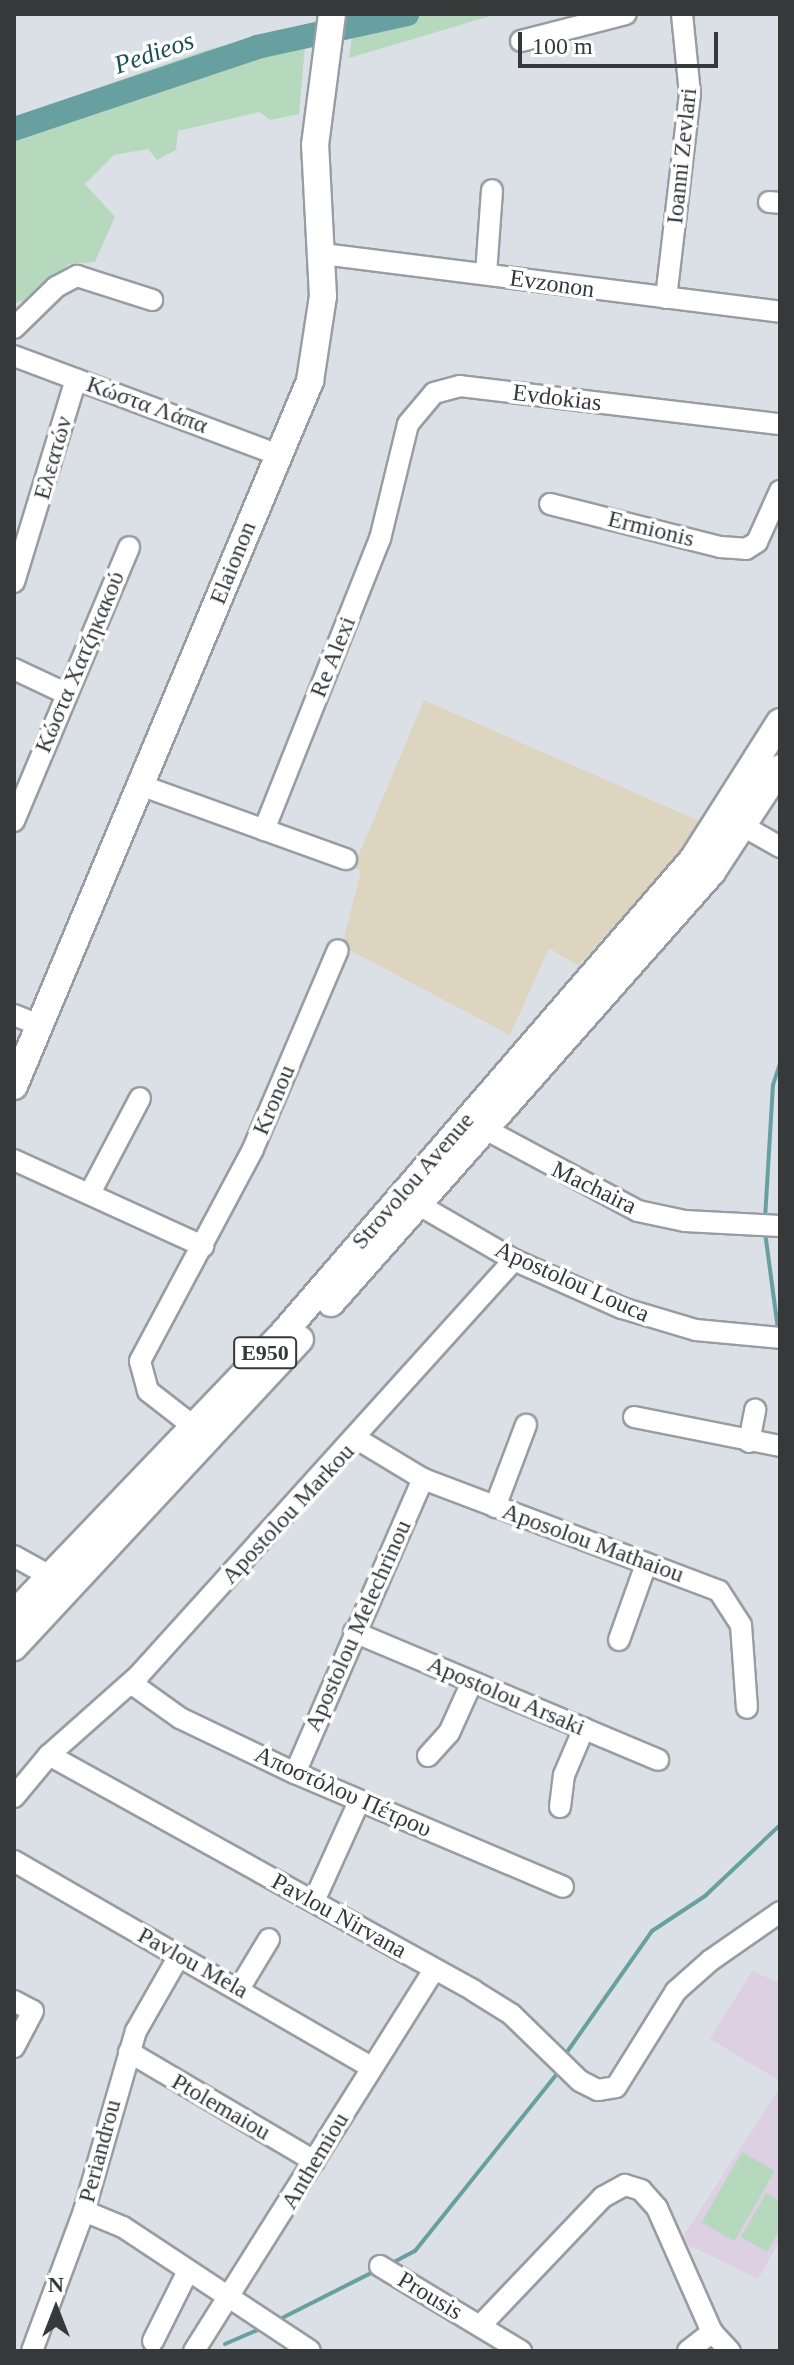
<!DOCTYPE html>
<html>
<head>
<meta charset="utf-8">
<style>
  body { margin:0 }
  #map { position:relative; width:794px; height:2365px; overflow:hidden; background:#dae0e5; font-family:"Times New Roman",serif }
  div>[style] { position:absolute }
  .industrial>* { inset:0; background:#ddd5c0 }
  .education>* { inset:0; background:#ddd0e3 }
  .green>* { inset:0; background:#b6d9be; transform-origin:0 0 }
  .stream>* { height:4px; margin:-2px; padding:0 2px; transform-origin:2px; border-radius:2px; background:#68a0a2 }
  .river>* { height:24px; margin:-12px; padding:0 12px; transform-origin:12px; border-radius:12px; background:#68a0a2 }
  .roads { filter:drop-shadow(2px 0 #989da3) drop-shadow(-2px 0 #989da3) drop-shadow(0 2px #989da3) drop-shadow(0 -2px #989da3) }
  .minor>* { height:20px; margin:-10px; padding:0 10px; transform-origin:10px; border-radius:10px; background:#fff }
  .major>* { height:26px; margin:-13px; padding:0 13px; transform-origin:13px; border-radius:13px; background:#fff }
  span { translate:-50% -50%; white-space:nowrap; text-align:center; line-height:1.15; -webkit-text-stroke:7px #fff; paint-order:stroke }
  .shield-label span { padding:2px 6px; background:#fff; border:2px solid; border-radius:6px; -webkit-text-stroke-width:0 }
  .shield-label { font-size:22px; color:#36383a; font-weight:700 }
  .street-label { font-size:24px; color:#36383a }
  .water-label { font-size:26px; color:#1b4e50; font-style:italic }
  .frame { position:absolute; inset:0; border:16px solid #36383a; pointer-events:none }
  .north { position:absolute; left:16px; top:2269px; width:80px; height:80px; -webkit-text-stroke:6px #fff; paint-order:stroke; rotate:0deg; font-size:22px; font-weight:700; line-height:32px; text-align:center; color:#36383a }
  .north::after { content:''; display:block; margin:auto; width:28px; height:36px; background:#36383a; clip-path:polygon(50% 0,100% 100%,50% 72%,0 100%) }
  .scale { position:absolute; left:518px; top:32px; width:200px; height:36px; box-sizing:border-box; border:4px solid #36383a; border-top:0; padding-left:10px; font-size:24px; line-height:28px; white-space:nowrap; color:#36383a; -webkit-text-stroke:6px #fff; paint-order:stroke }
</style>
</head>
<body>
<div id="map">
  <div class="industrial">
    <i style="clip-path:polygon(424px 700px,706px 824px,578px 966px,549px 948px,510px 1035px,342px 946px,361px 871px,354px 866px)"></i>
  </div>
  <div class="education">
    <i style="clip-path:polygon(752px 1971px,780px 1983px,780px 2081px,710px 2039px)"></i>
    <i style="clip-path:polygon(780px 2087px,780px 2240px,758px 2279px,680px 2241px)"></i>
  </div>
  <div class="green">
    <i style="clip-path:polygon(355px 14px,497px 14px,349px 58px)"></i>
    <i style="clip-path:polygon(307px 24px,299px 114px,270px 120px,259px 112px,178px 131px,176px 150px,157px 160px,148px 149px,114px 155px,85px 184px,115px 217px,95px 262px,69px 264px,28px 299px,14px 303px,14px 117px,203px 51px)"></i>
    <i style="left:742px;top:2152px;width:38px;height:81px;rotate:30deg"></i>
    <i style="clip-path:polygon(766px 2193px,780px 2201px,780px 2229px,767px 2252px,741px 2237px)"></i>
  </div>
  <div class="stream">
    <i style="left:765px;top:1219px;width:134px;rotate:-86.6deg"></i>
    <i style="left:773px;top:1085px;width:22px;rotate:-72deg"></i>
    <i style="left:765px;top:1232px;width:99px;rotate:82.4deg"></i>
    <i style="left:567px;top:2052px;width:148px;rotate:-54.9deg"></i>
    <i style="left:652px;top:1931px;width:64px;rotate:-33.4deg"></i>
    <i style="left:705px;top:1896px;width:102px;rotate:-43.4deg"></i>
    <i style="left:394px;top:2262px;width:24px;rotate:-28deg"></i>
    <i style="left:415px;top:2251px;width:231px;rotate:-51.3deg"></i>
    <i style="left:278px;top:2320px;width:104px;rotate:-26.8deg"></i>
    <i style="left:225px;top:2344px;width:40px;rotate:-23.4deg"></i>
  </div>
  <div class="river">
    <i style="left:14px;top:129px;width:256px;rotate:-18.6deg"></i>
    <i style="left:257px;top:47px;width:154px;rotate:-12.4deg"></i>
  </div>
  <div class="roads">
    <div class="minor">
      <i style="left:521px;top:41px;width:108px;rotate:-14.4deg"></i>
      <i style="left:769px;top:202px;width:11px;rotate:5deg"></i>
      <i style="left:323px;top:254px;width:461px;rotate:7.2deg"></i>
      <i style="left:486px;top:274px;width:84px;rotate:-85.9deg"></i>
      <i style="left:666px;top:298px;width:205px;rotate:-83.3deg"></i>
      <i style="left:690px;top:94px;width:80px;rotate:-95.7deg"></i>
      <i style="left:14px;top:328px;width:59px;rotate:-44.3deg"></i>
      <i style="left:56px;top:287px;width:24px;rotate:-28deg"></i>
      <i style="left:77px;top:276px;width:79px;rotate:17.7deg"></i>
      <i style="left:14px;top:356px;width:283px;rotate:20.5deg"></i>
      <i style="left:550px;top:504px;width:175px;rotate:14.2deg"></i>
      <i style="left:720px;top:547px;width:26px;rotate:4deg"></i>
      <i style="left:746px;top:549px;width:13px;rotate:-32deg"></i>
      <i style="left:757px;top:542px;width:56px;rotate:-65.7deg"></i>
      <i style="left:14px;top:582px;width:212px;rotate:-73deg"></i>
      <i style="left:14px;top:669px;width:56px;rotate:25.2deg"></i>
      <i style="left:140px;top:785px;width:219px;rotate:19.8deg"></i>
      <i style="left:14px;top:821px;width:297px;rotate:-67.2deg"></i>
      <i style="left:743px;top:826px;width:43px;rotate:29.6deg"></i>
      <i style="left:264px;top:830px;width:313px;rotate:-68.3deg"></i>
      <i style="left:380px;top:539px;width:118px;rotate:-76.3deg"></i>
      <i style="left:408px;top:424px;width:40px;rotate:-50deg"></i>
      <i style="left:434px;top:393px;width:27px;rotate:-15deg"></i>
      <i style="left:460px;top:386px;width:322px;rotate:6.8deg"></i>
      <i style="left:14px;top:1015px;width:29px;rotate:22deg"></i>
      <i style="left:472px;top:1122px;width:188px;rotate:28.2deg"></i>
      <i style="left:638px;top:1211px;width:48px;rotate:12deg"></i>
      <i style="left:685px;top:1221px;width:95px;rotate:3deg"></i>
      <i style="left:14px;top:1160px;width:208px;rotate:24.5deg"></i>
      <i style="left:90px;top:1193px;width:107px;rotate:-62.2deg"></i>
      <i style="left:421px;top:1206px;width:108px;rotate:30.1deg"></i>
      <i style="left:514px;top:1260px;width:118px;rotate:24deg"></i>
      <i style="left:622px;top:1308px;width:77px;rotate:16.6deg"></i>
      <i style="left:696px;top:1330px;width:84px;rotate:5.4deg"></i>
      <i style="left:634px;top:1417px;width:149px;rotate:11.2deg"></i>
      <i style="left:193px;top:1426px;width:57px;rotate:-142.1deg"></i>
      <i style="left:148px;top:1391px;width:31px;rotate:-105deg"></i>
      <i style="left:140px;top:1361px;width:240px;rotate:-61.9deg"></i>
      <i style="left:253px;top:1149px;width:216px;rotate:-66.9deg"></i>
      <i style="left:357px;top:1439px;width:77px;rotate:31.2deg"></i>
      <i style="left:423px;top:1479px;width:316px;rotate:20.7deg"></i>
      <i style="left:719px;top:1591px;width:40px;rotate:57.1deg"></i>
      <i style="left:741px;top:1625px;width:83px;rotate:85.9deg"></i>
      <i style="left:749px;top:1442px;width:33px;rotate:-79deg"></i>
      <i style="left:495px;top:1507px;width:88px;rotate:-69.3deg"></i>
      <i style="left:14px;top:1556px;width:56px;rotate:28.9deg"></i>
      <i style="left:354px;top:1632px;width:330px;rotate:22.8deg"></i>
      <i style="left:619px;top:1640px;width:81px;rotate:-70.4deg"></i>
      <i style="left:131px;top:1683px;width:60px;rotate:35.5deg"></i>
      <i style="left:180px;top:1718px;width:127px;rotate:25.6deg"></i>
      <i style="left:295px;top:1773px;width:291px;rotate:23deg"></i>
      <i style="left:49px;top:1755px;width:486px;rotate:29deg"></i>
      <i style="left:474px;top:1991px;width:44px;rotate:31.9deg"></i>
      <i style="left:511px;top:2014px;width:96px;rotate:44.2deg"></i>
      <i style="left:580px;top:2081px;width:20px;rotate:27deg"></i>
      <i style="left:598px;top:2090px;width:18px;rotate:-9deg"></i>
      <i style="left:616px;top:2087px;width:113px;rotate:-58deg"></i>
      <i style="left:676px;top:1991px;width:47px;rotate:-41.5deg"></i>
      <i style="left:711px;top:1960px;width:84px;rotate:-34.8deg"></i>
      <i style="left:428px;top:1756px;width:31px;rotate:-48deg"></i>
      <i style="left:449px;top:1733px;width:56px;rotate:-65.7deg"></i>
      <i style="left:295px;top:1773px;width:321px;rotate:-66.5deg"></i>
      <i style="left:14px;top:1797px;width:55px;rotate:-50.2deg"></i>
      <i style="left:49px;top:1755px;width:120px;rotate:-41.6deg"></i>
      <i style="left:139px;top:1675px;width:559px;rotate:-47.9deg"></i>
      <i style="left:560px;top:1807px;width:32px;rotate:-83deg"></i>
      <i style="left:564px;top:1775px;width:51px;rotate:-66.9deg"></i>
      <i style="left:14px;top:1861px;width:412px;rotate:30deg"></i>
      <i style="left:314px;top:1901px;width:109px;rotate:-65.6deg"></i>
      <i style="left:239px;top:1989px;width:58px;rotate:-59deg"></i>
      <i style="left:14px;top:2001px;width:21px;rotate:28deg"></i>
      <i style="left:33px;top:2011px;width:41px;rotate:117.8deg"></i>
      <i style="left:129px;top:2052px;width:215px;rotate:30.5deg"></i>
      <i style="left:84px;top:2211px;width:42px;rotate:22.3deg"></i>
      <i style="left:123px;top:2227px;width:224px;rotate:33.5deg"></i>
      <i style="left:380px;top:2266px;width:165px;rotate:31.1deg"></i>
      <i style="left:480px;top:2326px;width:178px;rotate:-46.4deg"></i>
      <i style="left:603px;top:2197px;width:25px;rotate:-29deg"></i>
      <i style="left:625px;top:2185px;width:17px;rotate:17deg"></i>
      <i style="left:641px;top:2190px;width:24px;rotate:48deg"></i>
      <i style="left:657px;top:2208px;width:136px;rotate:66.1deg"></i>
      <i style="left:712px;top:2332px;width:26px;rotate:47deg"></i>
      <i style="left:153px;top:2341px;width:76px;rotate:-63.4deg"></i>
      <i style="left:32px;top:2351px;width:149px;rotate:-69.6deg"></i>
      <i style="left:84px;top:2211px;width:187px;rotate:-73.9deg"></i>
      <i style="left:136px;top:2031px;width:86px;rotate:-60.2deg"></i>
      <i style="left:194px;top:2351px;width:450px;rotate:-57.8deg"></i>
      <i style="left:688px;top:2351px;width:31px;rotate:-38deg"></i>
    </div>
    <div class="major">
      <i style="left:14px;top:1086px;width:765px;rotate:-67.22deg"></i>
      <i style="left:310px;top:381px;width:86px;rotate:-81.3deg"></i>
      <i style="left:323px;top:296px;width:151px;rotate:-93deg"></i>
      <i style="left:315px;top:145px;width:132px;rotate:-82.6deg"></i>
      <i style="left:331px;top:1303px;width:575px;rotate:-48.52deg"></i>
      <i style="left:712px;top:872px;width:124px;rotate:-56.8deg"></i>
      <i style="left:14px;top:1614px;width:383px;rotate:-46.2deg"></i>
      <i style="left:279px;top:1338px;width:633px;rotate:-49.16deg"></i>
      <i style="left:693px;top:859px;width:162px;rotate:-57.6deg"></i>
      <i style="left:14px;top:1647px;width:420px;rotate:-47.1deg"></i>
    </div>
  </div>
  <div class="shield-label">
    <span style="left:265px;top:1353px">E950</span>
  </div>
  <div class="street-label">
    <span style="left:682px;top:156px;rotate:-84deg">Ioanni Zevlari</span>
    <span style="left:552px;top:284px;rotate:8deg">Evzonon</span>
    <span style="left:557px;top:398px;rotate:7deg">Evdokias</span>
    <span style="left:147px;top:405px;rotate:20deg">Κώστα Λάπα</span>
    <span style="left:53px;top:458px;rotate:-74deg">Ελεατών</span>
    <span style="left:651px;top:529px;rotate:14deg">Ermionis</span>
    <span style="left:233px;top:563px;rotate:-68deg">Elaionon</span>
    <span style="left:333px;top:657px;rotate:-68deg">Re Alexi</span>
    <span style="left:80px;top:662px;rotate:-67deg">Κώστα Χατζηκακού</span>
    <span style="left:274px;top:1100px;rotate:-67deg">Kronou</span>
    <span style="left:413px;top:1181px;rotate:-49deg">Strovolou Avenue</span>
    <span style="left:594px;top:1188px;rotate:26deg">Machaira</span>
    <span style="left:572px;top:1282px;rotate:24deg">Apostolou Louca</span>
    <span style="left:288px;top:1514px;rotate:-47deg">Apostolou Markou</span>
    <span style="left:593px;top:1543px;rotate:20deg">Aposolou Mathaiou</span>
    <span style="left:358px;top:1626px;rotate:-66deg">Apostolou Melechrinou</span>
    <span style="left:506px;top:1696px;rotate:23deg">Apostolou Arsaki</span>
    <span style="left:343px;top:1792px;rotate:24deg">Αποστόλου Πέτρου</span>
    <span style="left:339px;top:1916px;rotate:29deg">Pavlou Nirvana</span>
    <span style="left:193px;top:1963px;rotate:29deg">Pavlou Mela</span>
    <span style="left:221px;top:2107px;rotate:30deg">Ptolemaiou</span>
    <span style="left:100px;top:2151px;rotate:-75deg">Periandrou</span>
    <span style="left:315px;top:2161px;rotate:-59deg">Anthemiou</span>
    <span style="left:430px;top:2296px;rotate:31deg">Prousis</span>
  </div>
  <div class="water-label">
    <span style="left:154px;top:53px;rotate:-19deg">Pedieos</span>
  </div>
  <div class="frame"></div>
  <div class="north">N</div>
  <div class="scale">100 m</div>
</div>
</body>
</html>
